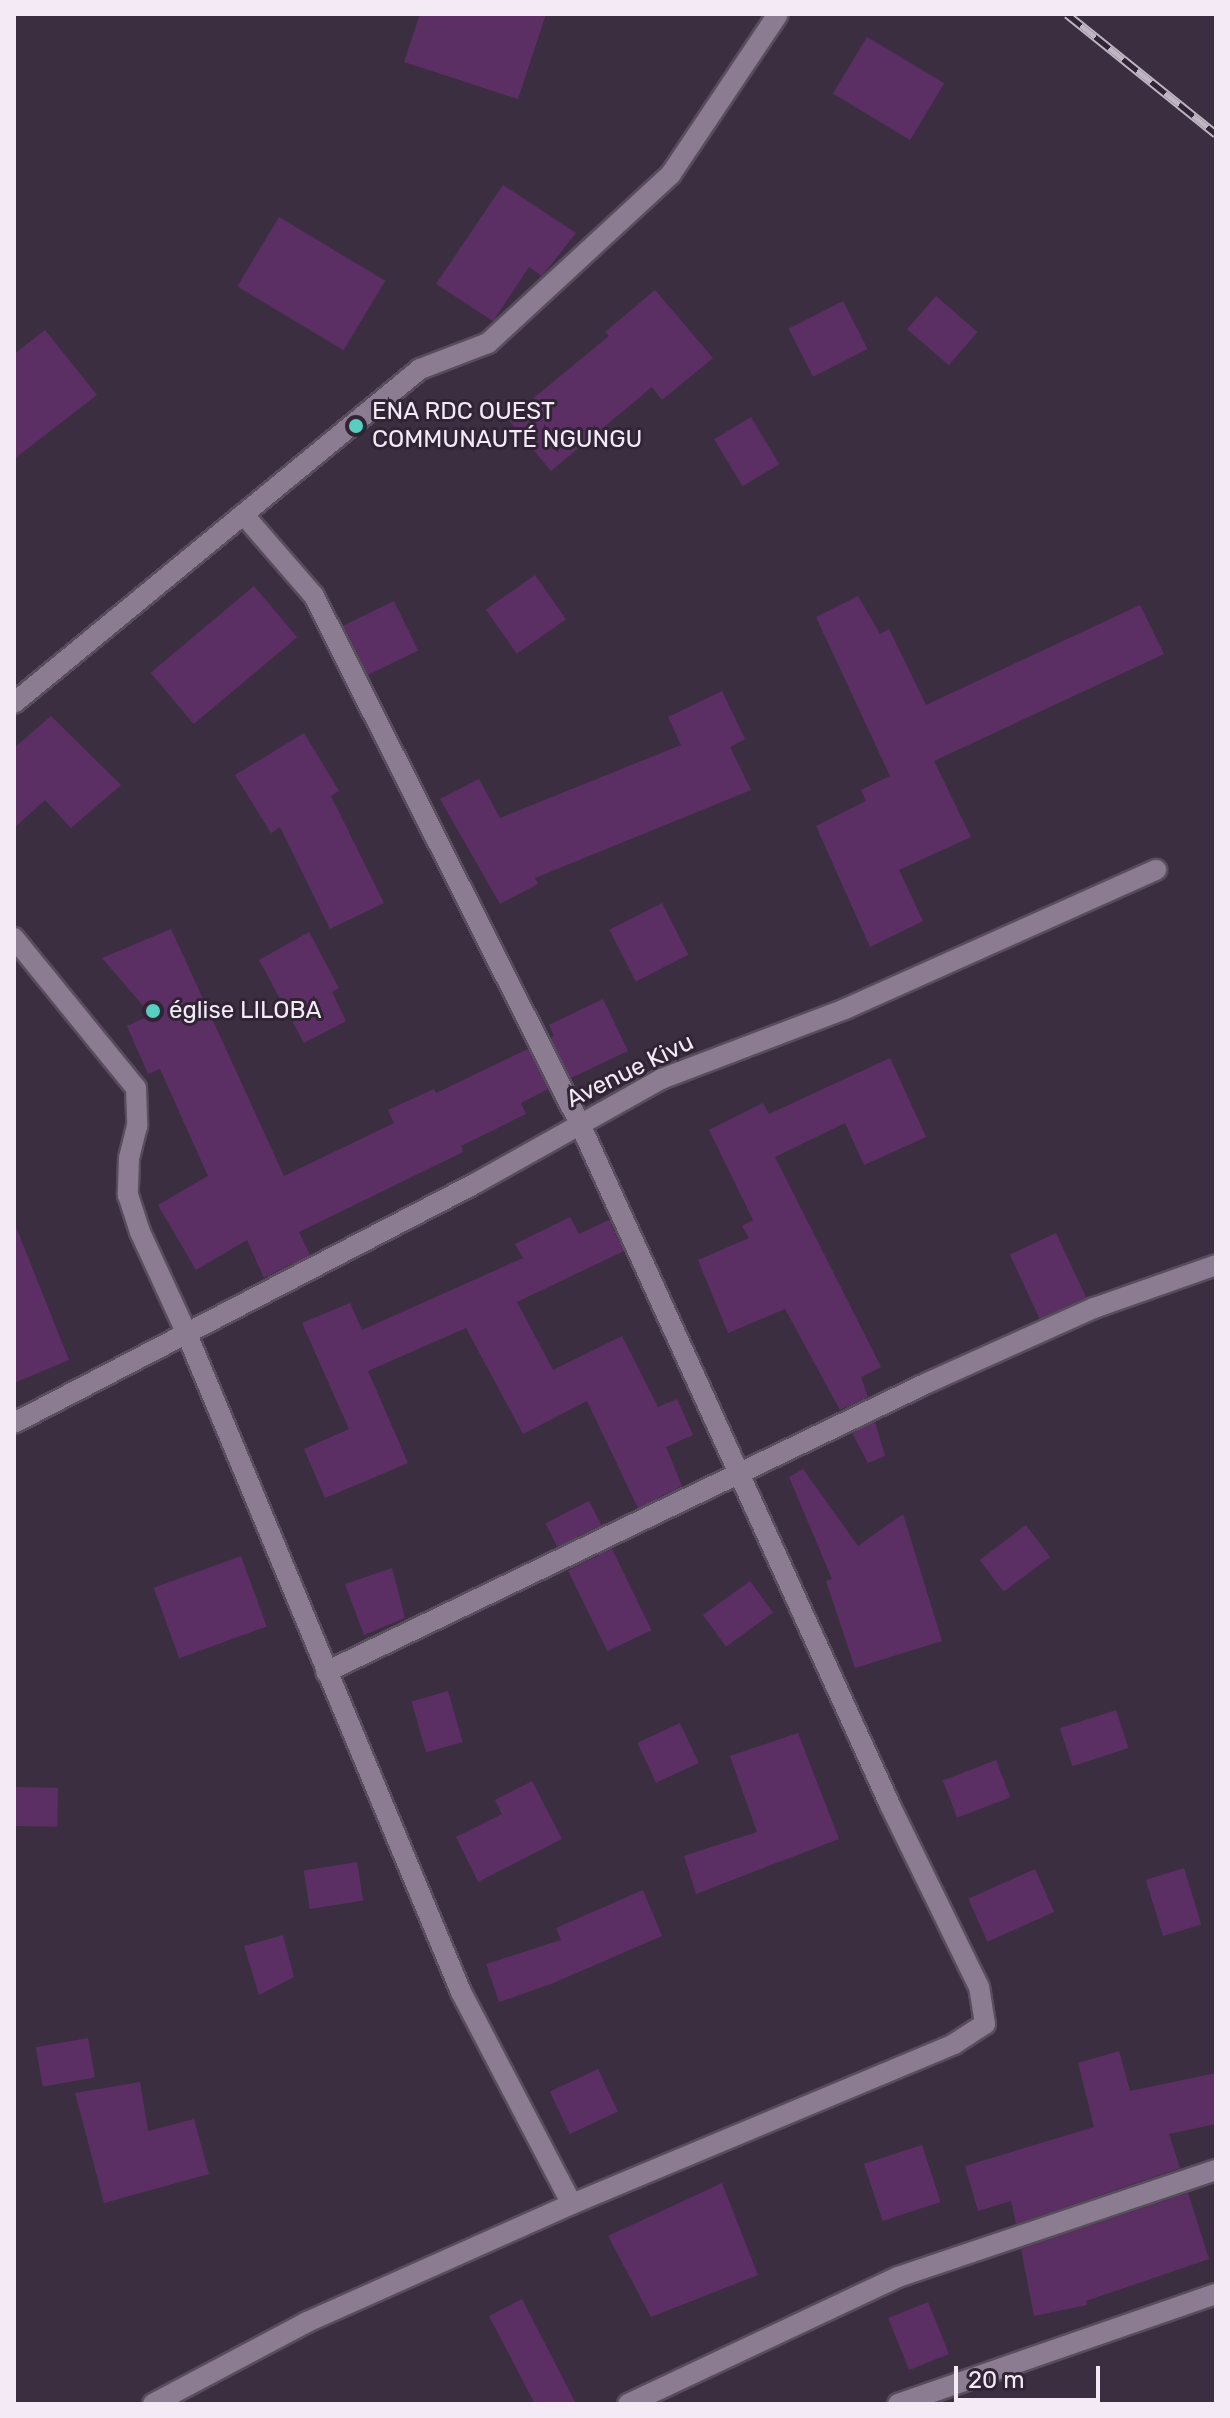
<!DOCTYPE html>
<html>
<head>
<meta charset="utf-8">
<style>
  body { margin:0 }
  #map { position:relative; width:1230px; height:2418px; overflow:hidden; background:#3b2e40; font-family:Rubik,sans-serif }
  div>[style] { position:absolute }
  .building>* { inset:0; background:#5c2f64; transform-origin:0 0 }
  .roads { filter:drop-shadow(2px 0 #584d5c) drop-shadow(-2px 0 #584d5c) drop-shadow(0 2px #584d5c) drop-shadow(0 -2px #584d5c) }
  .street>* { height:20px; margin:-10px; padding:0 10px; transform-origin:10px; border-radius:10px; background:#8b7c91 }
  .rail>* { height:9px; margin-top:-4.5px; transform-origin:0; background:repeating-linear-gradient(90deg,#312435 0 18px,#c0b6c3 0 36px); box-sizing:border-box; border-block:2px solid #c0b6c3 }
  .dots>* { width:22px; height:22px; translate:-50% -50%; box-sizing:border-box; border:4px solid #312435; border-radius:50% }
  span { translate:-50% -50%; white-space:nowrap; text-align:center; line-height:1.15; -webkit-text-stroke:6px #312435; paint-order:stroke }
  .poi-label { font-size:24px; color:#f3eaf6 }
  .left { translate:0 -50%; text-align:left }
  .street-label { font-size:24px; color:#f3eaf6 }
  .frame { position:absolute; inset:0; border:16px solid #f3eaf6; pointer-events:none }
  .scale { position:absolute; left:954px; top:2366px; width:146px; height:36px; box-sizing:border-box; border:4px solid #f3eaf6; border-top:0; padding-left:10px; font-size:24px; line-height:28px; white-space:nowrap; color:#f3eaf6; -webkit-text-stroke:6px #312435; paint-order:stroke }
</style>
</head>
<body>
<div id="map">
  <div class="building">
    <i style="clip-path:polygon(420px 14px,546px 14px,518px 99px,404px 62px)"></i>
    <i style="left:867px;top:37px;width:90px;height:66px;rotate:31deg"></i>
    <i style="clip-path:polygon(503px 185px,576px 233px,542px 276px,529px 267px,493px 321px,436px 284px)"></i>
    <i style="left:279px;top:217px;width:124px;height:81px;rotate:31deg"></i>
    <i style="clip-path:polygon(655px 290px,713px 358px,662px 400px,652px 387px,551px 471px,508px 419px,609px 336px,605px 332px)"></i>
    <i style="left:936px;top:296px;width:55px;height:44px;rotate:41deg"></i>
    <i style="left:843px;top:301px;width:54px;height:61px;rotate:63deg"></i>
    <i style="clip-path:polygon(45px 330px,97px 395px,14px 459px,14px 354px)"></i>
    <i style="left:751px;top:417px;width:55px;height:43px;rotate:59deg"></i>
    <i style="left:535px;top:575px;width:54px;height:60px;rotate:55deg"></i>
    <i style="left:254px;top:586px;width:67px;height:135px;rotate:50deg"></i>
    <i style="clip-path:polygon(858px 596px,880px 634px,889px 629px,926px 705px,1140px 605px,1164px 654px,934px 761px,971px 837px,899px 870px,923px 921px,870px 947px,816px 826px,866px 801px,861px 790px,890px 776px,816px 617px)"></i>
    <i style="left:394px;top:601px;width:55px;height:56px;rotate:64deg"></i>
    <i style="clip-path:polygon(722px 691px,745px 739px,730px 747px,751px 790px,535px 878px,538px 884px,500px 904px,440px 799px,479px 779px,500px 818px,681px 745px,668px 717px)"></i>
    <i style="clip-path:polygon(51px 716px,121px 785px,71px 828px,45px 800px,14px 828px,14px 748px)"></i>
    <i style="clip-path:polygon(304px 733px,339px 791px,331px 796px,384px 903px,330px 929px,280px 827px,271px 833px,235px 775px)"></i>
    <i style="left:662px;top:903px;width:58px;height:59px;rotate:63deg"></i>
    <i style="clip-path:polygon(171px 929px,284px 1176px,394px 1123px,388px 1110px,434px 1089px,436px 1093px,528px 1049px,548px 1089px,521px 1103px,526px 1114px,461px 1146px,463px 1152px,299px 1232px,310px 1255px,264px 1278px,247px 1240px,196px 1270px,158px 1205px,208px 1176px,160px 1069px,148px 1074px,127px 1026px,151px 1015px,102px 958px)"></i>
    <i style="clip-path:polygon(309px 932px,339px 988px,332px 992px,346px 1021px,304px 1043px,259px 960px)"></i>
    <i style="clip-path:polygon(603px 999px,628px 1051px,571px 1078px,551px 1038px,554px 1036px,549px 1025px)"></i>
    <i style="clip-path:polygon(890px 1058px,926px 1137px,864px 1165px,845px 1123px,775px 1157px,881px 1367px,861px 1377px,868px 1397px,840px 1410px,785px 1309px,728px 1333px,698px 1260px,749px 1238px,742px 1226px,753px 1220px,709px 1130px,763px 1103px,769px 1114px)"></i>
    <i style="clip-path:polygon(570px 1217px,579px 1234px,609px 1220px,624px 1251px,517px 1302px,553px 1370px,622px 1336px,658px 1407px,677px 1399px,693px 1435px,666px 1447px,682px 1486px,638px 1508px,587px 1401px,523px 1434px,466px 1328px,368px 1371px,408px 1463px,325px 1498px,304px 1449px,349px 1429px,302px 1323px,350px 1303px,362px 1330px,523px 1258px,515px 1244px)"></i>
    <i style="clip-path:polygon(16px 1227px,69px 1360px,14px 1383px,14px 1228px)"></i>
    <i style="left:1056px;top:1233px;width:71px;height:51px;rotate:65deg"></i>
    <i style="clip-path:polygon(875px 1422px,885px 1456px,868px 1463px,852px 1433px)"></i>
    <i style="clip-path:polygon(803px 1469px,858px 1546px,903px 1514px,942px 1641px,855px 1668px,826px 1581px,832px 1579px,789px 1477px)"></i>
    <i style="left:589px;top:1501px;width:27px;height:49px;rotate:63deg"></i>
    <i style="left:1026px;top:1525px;width:40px;height:58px;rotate:53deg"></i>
    <i style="left:612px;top:1549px;width:90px;height:49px;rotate:64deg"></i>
    <i style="left:241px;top:1556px;width:75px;height:93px;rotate:70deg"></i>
    <i style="clip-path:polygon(392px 1568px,405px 1618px,364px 1635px,345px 1584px)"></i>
    <i style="left:750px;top:1581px;width:39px;height:58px;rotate:54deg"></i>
    <i style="left:448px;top:1691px;width:53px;height:38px;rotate:74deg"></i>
    <i style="left:1116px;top:1710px;width:40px;height:59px;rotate:72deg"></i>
    <i style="left:680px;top:1723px;width:44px;height:47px;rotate:65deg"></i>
    <i style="clip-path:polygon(798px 1733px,839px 1839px,696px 1894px,684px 1856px,757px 1832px,730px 1756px)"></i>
    <i style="left:996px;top:1760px;width:40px;height:57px;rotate:69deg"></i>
    <i style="clip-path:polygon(532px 1781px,562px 1839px,478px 1882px,456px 1837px,502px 1814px,495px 1800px)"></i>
    <i style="left:14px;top:1787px;width:44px;height:39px;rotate:1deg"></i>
    <i style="left:357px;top:1862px;width:39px;height:54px;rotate:81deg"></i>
    <i style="left:1184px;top:1868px;width:59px;height:40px;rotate:73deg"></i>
    <i style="left:1035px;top:1869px;width:47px;height:73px;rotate:66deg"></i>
    <i style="clip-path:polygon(643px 1890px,662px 1936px,551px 1984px,499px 2002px,486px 1964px,561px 1940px,556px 1928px)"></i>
    <i style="clip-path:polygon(283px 1935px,294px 1977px,259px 1995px,244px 1946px)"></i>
    <i style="left:88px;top:2038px;width:40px;height:53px;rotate:80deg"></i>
    <i style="clip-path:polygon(1119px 2051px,1130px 2091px,1216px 2073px,1216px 2124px,1169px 2134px,1180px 2168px,1016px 2224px,1011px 2201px,978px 2211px,965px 2166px,1094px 2127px,1078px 2063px)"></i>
    <i style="left:598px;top:2069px;width:47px;height:53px;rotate:65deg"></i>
    <i style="clip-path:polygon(140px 2082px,148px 2131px,194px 2119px,209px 2174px,104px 2203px,75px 2093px)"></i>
    <i style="left:922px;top:2145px;width:60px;height:61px;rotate:72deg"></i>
    <i style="clip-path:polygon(722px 2183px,758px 2275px,651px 2317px,608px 2236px)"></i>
    <i style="clip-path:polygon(1188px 2193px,1209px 2259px,1086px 2301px,1087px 2305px,1034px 2316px,1021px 2249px)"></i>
    <i style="clip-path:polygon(522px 2299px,576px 2404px,535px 2404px,489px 2316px)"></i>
    <i style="left:928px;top:2302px;width:56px;height:43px;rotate:68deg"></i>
  </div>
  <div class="roads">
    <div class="street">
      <i style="left:14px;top:703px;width:526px;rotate:-39.44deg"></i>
      <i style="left:420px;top:369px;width:73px;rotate:-20.9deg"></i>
      <i style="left:488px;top:343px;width:249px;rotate:-42.7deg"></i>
      <i style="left:671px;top:174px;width:192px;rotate:-56.2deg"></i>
      <i style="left:14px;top:938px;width:193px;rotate:50.9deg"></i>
      <i style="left:136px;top:1088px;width:38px;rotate:88deg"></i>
      <i style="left:137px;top:1126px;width:34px;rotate:104deg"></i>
      <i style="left:129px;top:1159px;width:36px;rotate:92deg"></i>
      <i style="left:128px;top:1195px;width:39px;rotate:72deg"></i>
      <i style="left:140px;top:1232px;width:110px;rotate:65.3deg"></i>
      <i style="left:186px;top:1332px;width:715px;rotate:67.38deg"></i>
      <i style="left:461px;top:1992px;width:239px;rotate:62.4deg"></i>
      <i style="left:14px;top:1423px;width:521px;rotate:-27.45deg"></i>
      <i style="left:476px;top:1183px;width:212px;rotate:-29.3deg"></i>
      <i style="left:661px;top:1079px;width:197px;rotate:-20.8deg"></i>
      <i style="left:845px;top:1009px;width:341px;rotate:-24.1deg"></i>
      <i style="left:326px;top:1672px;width:667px;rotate:-25.68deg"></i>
      <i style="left:927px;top:1383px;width:183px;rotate:-24.2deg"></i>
      <i style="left:1094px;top:1308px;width:129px;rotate:-19.4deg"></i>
      <i style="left:153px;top:2404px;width:174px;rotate:-28deg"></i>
      <i style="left:307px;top:2322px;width:290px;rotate:-24deg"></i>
      <i style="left:572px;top:2204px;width:414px;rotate:-22.7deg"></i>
      <i style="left:954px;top:2044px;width:37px;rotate:-33deg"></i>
      <i style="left:985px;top:2024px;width:37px;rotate:-99deg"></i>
      <i style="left:979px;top:1987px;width:203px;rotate:-116.1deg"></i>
      <i style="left:890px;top:1805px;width:748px;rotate:-114.48deg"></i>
      <i style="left:580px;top:1124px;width:591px;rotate:-116.74deg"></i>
      <i style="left:314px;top:596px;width:108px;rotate:-130.9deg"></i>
      <i style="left:628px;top:2404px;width:298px;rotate:-25.2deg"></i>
      <i style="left:898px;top:2277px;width:336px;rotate:-18.6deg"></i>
      <i style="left:898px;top:2404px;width:336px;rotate:-19.1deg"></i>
    </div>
  </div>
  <div class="rail">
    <i style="left:1067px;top:14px;width:191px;rotate:38.8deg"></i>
  </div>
  <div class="dots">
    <i style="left:356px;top:426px;background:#57cec1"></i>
    <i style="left:153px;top:1011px;background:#57cec1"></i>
  </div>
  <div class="poi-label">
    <span class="left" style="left:372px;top:426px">ENA RDC OUEST<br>COMMUNAUTÉ NGUNGU</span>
    <span class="left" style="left:169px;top:1011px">église LILOBA</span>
  </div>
  <div class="street-label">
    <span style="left:630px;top:1071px;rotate:-26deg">Avenue Kivu</span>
  </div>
  <div class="frame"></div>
  <div class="scale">20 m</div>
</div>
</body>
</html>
